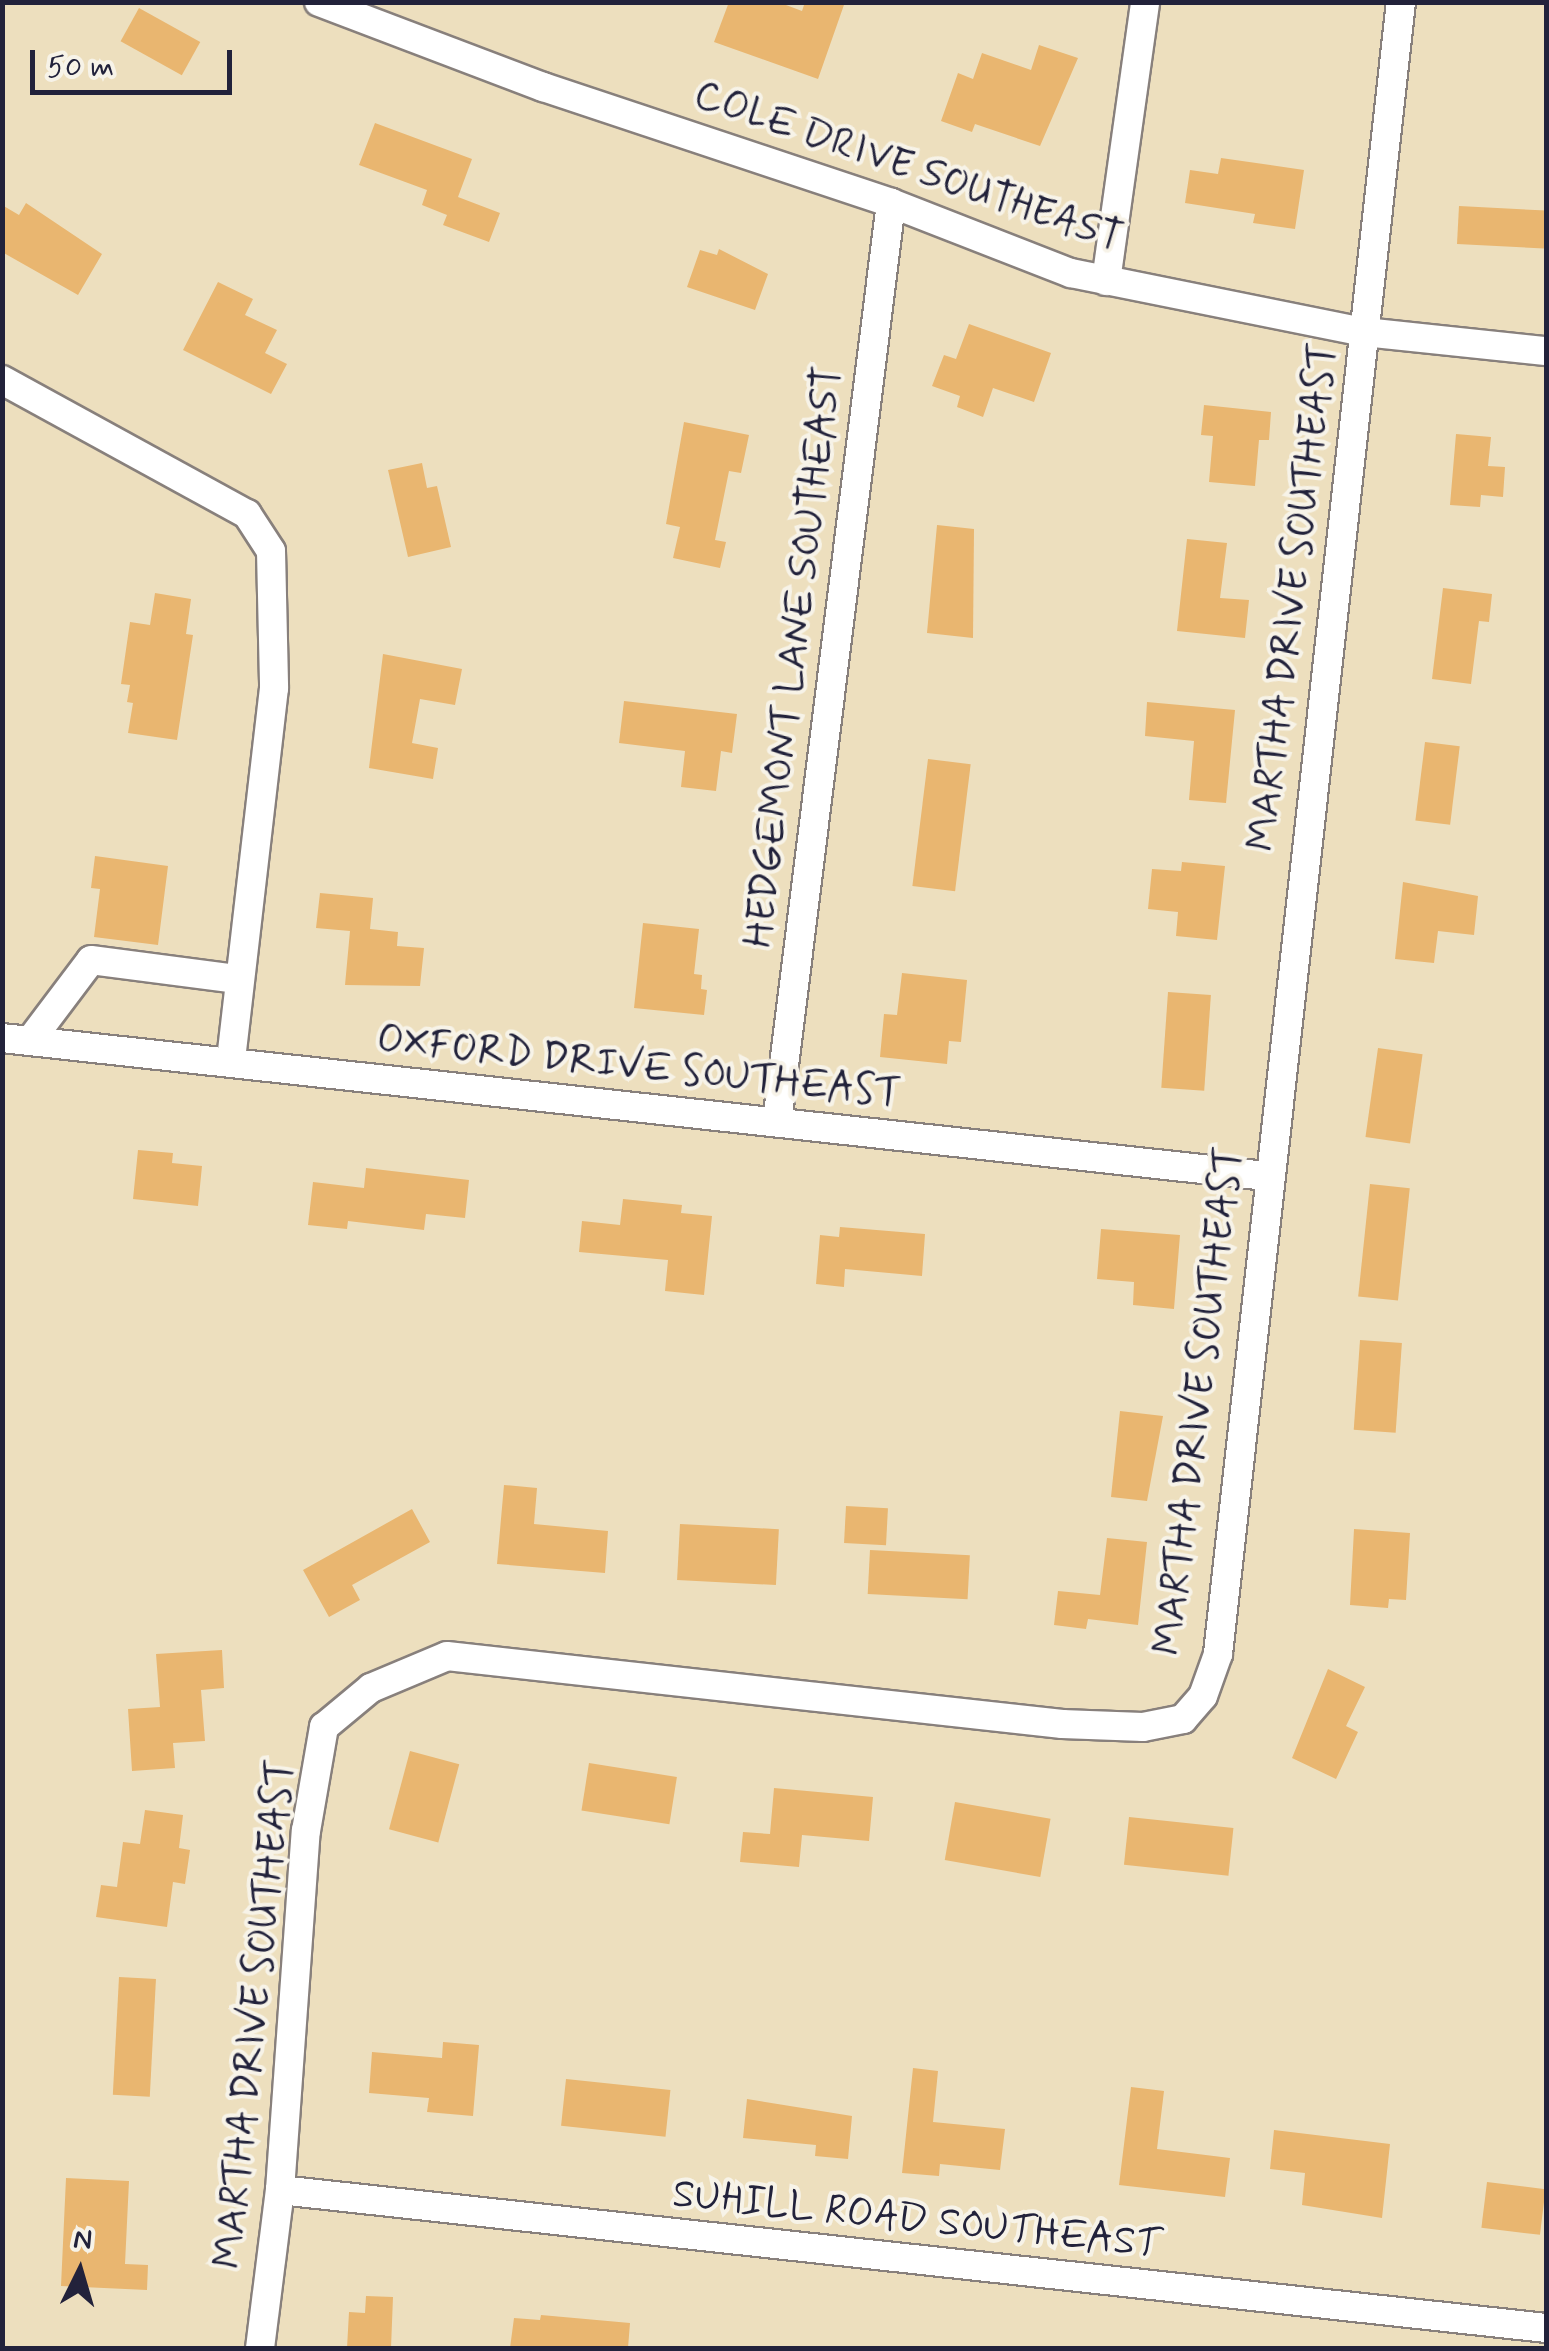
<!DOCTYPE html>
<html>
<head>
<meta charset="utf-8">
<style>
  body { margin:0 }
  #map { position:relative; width:1549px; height:2351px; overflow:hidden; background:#eddfbe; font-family:Mynerve,sans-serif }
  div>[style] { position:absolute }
  .building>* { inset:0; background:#e9b670; transform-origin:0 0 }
  .roads { filter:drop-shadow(2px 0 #88807c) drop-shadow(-2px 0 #88807c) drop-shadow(0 2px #88807c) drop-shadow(0 -2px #88807c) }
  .minor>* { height:28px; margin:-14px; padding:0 14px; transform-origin:14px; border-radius:14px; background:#fff }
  span { translate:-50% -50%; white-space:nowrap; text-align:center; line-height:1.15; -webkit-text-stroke:8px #f7f3e8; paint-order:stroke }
  .street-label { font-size:40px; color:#22223b }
  .frame { position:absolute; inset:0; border:5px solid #22223b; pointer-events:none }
  .north { position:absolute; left:30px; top:2221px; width:100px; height:100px; -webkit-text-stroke:8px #f7f3e8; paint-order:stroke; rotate:5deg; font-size:28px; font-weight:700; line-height:40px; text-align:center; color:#22223b }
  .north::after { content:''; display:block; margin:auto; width:35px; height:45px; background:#22223b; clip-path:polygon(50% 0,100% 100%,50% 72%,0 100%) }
  .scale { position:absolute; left:30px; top:50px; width:202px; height:45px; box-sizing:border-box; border:5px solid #22223b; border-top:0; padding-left:12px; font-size:30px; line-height:35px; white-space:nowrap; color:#22223b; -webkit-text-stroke:8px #f7f3e8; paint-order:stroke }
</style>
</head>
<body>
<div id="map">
  <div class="building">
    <i style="clip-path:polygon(729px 2px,778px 2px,802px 11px,805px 2px,845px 2px,818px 79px,714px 42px)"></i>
    <i style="left:139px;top:8px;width:70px;height:38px;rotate:29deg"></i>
    <i style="clip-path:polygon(1039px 45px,1078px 58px,1040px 146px,975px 124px,972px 132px,941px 121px,958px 73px,973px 79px,982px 53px,1031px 70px)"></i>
    <i style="clip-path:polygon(375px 123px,472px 159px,458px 197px,500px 213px,489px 242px,443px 225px,447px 215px,422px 205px,427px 190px,359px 165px)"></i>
    <i style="clip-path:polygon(1221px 158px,1304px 170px,1295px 229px,1253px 223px,1255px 214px,1185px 203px,1190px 170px,1218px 174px)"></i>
    <i style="clip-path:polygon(26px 203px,102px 254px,78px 295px,2px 252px,2px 205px,19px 215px)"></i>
    <i style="left:1459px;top:206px;width:87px;height:38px;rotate:3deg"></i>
    <i style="clip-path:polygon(719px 249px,768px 274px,755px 310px,687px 287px,700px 250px,717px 255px)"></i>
    <i style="clip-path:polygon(218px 282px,253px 299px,245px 315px,277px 330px,265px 353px,287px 364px,271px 394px,183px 350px)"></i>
    <i style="clip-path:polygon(969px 324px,1051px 353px,1034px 402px,993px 388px,983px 417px,957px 407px,960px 396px,932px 386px,944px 355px,956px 359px)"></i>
    <i style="clip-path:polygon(1204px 405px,1271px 412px,1269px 440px,1259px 440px,1255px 486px,1209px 482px,1213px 436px,1201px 435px)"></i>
    <i style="clip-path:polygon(684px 422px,749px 435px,741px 473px,729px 471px,715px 540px,726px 542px,720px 568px,673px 558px,680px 527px,666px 524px)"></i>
    <i style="clip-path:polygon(1456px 434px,1491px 437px,1488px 466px,1505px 467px,1503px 497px,1481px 495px,1480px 507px,1450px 505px)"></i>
    <i style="clip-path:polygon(422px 463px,427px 488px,437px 486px,451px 547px,408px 557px,388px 470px)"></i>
    <i style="clip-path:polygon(937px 525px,974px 529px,973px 638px,927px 633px)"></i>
    <i style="clip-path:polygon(1187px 539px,1227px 543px,1220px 598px,1249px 600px,1245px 638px,1177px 631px)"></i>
    <i style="clip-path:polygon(1443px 588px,1492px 594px,1489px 622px,1479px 621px,1471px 684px,1432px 679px)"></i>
    <i style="clip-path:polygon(155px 593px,191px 599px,186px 634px,193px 635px,177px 740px,128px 733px,133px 703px,127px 702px,130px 685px,121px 684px,130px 622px,150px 625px)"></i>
    <i style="clip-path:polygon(383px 654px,462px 669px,455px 705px,420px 699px,412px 743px,438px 748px,433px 779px,369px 768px)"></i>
    <i style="clip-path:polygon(624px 701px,737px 714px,732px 753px,721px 751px,716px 791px,681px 787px,685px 751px,619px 743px)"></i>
    <i style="clip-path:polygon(1147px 702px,1235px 710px,1226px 803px,1189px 800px,1194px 741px,1145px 736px)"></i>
    <i style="left:1425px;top:742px;width:35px;height:79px;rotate:7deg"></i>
    <i style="left:928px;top:759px;width:43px;height:128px;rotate:7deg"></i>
    <i style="clip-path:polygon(95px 856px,168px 866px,158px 945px,94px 937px,100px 889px,91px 888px)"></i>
    <i style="clip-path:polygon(1182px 862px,1225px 866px,1217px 940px,1176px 936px,1178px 912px,1148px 909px,1152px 869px,1181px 871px)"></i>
    <i style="clip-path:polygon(1403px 882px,1478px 896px,1474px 935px,1438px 931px,1434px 963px,1395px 959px)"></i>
    <i style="clip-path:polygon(320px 893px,373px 898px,370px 929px,398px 932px,397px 946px,424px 948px,420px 986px,345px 985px,350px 931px,316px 928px)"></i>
    <i style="clip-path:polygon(643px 923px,699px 929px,694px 974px,702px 975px,701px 989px,707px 990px,704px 1015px,634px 1008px)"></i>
    <i style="clip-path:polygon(902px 973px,967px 980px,961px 1042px,949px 1041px,947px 1064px,880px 1057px,884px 1014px,897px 1015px)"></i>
    <i style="left:1168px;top:992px;width:43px;height:96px;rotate:4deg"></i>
    <i style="left:1378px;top:1048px;width:45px;height:90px;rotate:8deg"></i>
    <i style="clip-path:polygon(138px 1150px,173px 1153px,172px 1163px,202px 1166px,198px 1206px,133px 1199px)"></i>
    <i style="clip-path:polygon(366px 1168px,469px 1180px,465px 1218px,426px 1214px,424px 1230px,348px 1221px,347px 1229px,308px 1225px,313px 1182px,364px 1188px)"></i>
    <i style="left:1370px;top:1184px;width:40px;height:113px;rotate:6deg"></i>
    <i style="clip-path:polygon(623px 1199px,682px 1205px,681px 1213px,712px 1216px,704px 1295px,665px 1291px,668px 1260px,579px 1252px,582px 1221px,620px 1225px)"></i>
    <i style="clip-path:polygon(840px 1227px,925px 1234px,922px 1276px,845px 1269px,844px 1287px,816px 1284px,820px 1235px,839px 1237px)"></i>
    <i style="clip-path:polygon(1101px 1229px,1180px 1235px,1174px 1309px,1133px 1305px,1134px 1282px,1097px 1279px)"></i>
    <i style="left:1360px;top:1340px;width:42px;height:90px;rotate:4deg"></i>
    <i style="clip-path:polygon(1120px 1411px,1163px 1416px,1147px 1501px,1111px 1497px)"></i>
    <i style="clip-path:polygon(504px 1485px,537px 1488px,534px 1524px,608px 1531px,605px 1573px,497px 1564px)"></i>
    <i style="left:846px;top:1506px;width:42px;height:37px;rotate:3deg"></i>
    <i style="clip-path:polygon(412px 1509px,430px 1542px,352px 1585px,360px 1600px,329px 1617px,303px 1570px)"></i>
    <i style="left:680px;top:1524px;width:99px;height:56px;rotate:3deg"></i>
    <i style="clip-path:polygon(1354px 1529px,1410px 1533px,1406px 1600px,1389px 1599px,1388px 1608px,1350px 1605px)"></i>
    <i style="clip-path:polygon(1107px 1538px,1147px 1542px,1138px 1625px,1088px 1619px,1086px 1629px,1054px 1625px,1058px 1591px,1100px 1595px)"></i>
    <i style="left:870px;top:1550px;width:100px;height:44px;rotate:3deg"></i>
    <i style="clip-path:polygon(222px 1650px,224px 1688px,201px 1690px,205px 1741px,173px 1743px,175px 1768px,132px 1771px,128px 1709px,160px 1707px,156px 1654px)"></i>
    <i style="clip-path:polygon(1328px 1669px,1365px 1687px,1346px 1726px,1358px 1732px,1336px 1779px,1292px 1758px)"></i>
    <i style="left:410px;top:1751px;width:51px;height:81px;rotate:15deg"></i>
    <i style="left:589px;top:1763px;width:89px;height:48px;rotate:9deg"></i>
    <i style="clip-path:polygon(774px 1788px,873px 1797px,869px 1841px,802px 1835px,799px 1867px,740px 1862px,743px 1832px,770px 1834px)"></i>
    <i style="left:955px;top:1802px;width:97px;height:59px;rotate:10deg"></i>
    <i style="clip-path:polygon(145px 1810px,183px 1815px,179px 1848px,190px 1850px,185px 1884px,173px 1882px,167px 1927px,96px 1917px,101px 1885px,117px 1887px,123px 1842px,140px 1844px)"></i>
    <i style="left:1129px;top:1817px;width:105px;height:48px;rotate:6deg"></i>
    <i style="left:119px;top:1977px;width:37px;height:118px;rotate:3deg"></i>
    <i style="clip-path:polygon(443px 2042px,479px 2045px,473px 2116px,427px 2112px,429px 2098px,369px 2093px,372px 2052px,442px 2058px)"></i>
    <i style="clip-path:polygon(913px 2068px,938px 2071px,933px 2122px,1005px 2129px,1000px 2170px,940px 2164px,939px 2176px,902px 2173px)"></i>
    <i style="left:566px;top:2079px;width:105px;height:47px;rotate:6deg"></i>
    <i style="clip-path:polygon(1131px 2087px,1164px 2091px,1157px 2149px,1230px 2158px,1225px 2197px,1119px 2185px)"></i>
    <i style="clip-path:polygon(747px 2099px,852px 2116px,848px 2159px,815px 2156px,816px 2145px,743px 2138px)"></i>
    <i style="clip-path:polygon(1274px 2130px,1390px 2144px,1382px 2218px,1302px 2205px,1305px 2173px,1270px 2169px)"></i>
    <i style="clip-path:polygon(66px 2178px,129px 2181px,125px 2264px,148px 2265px,147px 2290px,61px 2286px)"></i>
    <i style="left:1487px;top:2182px;width:59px;height:46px;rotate:7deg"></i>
    <i style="clip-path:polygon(366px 2296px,393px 2297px,391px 2348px,347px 2348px,349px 2312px,365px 2313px)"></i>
    <i style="clip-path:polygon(541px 2315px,630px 2323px,628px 2348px,510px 2348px,514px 2318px,540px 2320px)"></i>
  </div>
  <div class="roads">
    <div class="minor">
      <i style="left:319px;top:2px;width:240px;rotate:20.8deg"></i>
      <i style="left:543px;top:87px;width:367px;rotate:18.4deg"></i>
      <i style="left:891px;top:203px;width:193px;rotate:21.3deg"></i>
      <i style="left:1071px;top:273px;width:299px;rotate:11.4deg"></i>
      <i style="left:1364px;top:332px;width:183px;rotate:6deg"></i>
      <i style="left:1106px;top:281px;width:282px;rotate:-82deg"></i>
      <i style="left:2px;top:380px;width:279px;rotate:28.7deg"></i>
      <i style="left:247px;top:514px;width:44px;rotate:57deg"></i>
      <i style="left:271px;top:551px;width:137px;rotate:88.7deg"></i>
      <i style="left:274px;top:688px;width:376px;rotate:96.6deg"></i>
      <i style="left:2px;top:1038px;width:1272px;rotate:6.23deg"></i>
      <i style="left:30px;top:1041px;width:101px;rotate:-53deg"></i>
      <i style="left:91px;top:960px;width:148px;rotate:7.4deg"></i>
      <i style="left:777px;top:1122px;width:926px;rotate:-82.93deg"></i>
      <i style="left:280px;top:2190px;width:1273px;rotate:6.22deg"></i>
      <i style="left:260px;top:2348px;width:159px;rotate:-82.8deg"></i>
      <i style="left:280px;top:2190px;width:360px;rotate:-85.9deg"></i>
      <i style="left:306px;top:1831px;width:106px;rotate:-80.2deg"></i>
      <i style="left:324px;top:1727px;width:61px;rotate:-39.7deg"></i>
      <i style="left:371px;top:1688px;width:82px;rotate:-22.8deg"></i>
      <i style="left:447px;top:1656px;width:619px;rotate:6.31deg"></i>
      <i style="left:1062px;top:1724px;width:81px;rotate:2.1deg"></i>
      <i style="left:1143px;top:1727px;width:41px;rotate:-11.3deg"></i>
      <i style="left:1183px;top:1719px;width:30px;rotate:-49deg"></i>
      <i style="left:1203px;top:1696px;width:45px;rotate:-70.3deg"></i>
      <i style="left:1218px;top:1654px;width:1662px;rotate:-83.68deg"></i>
    </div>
  </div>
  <div class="street-label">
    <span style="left:908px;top:167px;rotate:19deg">COLE DRIVE SOUTHEAST</span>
    <span style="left:1293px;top:597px;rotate:-83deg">MARTHA DRIVE SOUTHEAST</span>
    <span style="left:794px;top:657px;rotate:-83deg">HEDGEMONT LANE SOUTHEAST</span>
    <span style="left:639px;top:1067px;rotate:6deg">OXFORD DRIVE SOUTHEAST</span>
    <span style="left:1199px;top:1401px;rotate:-83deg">MARTHA DRIVE SOUTHEAST</span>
    <span style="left:255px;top:2014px;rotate:-84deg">MARTHA DRIVE SOUTHEAST</span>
    <span style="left:917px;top:2220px;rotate:6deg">SUHILL ROAD SOUTHEAST</span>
  </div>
  <div class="frame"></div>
  <div class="north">N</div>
  <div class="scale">50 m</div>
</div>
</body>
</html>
